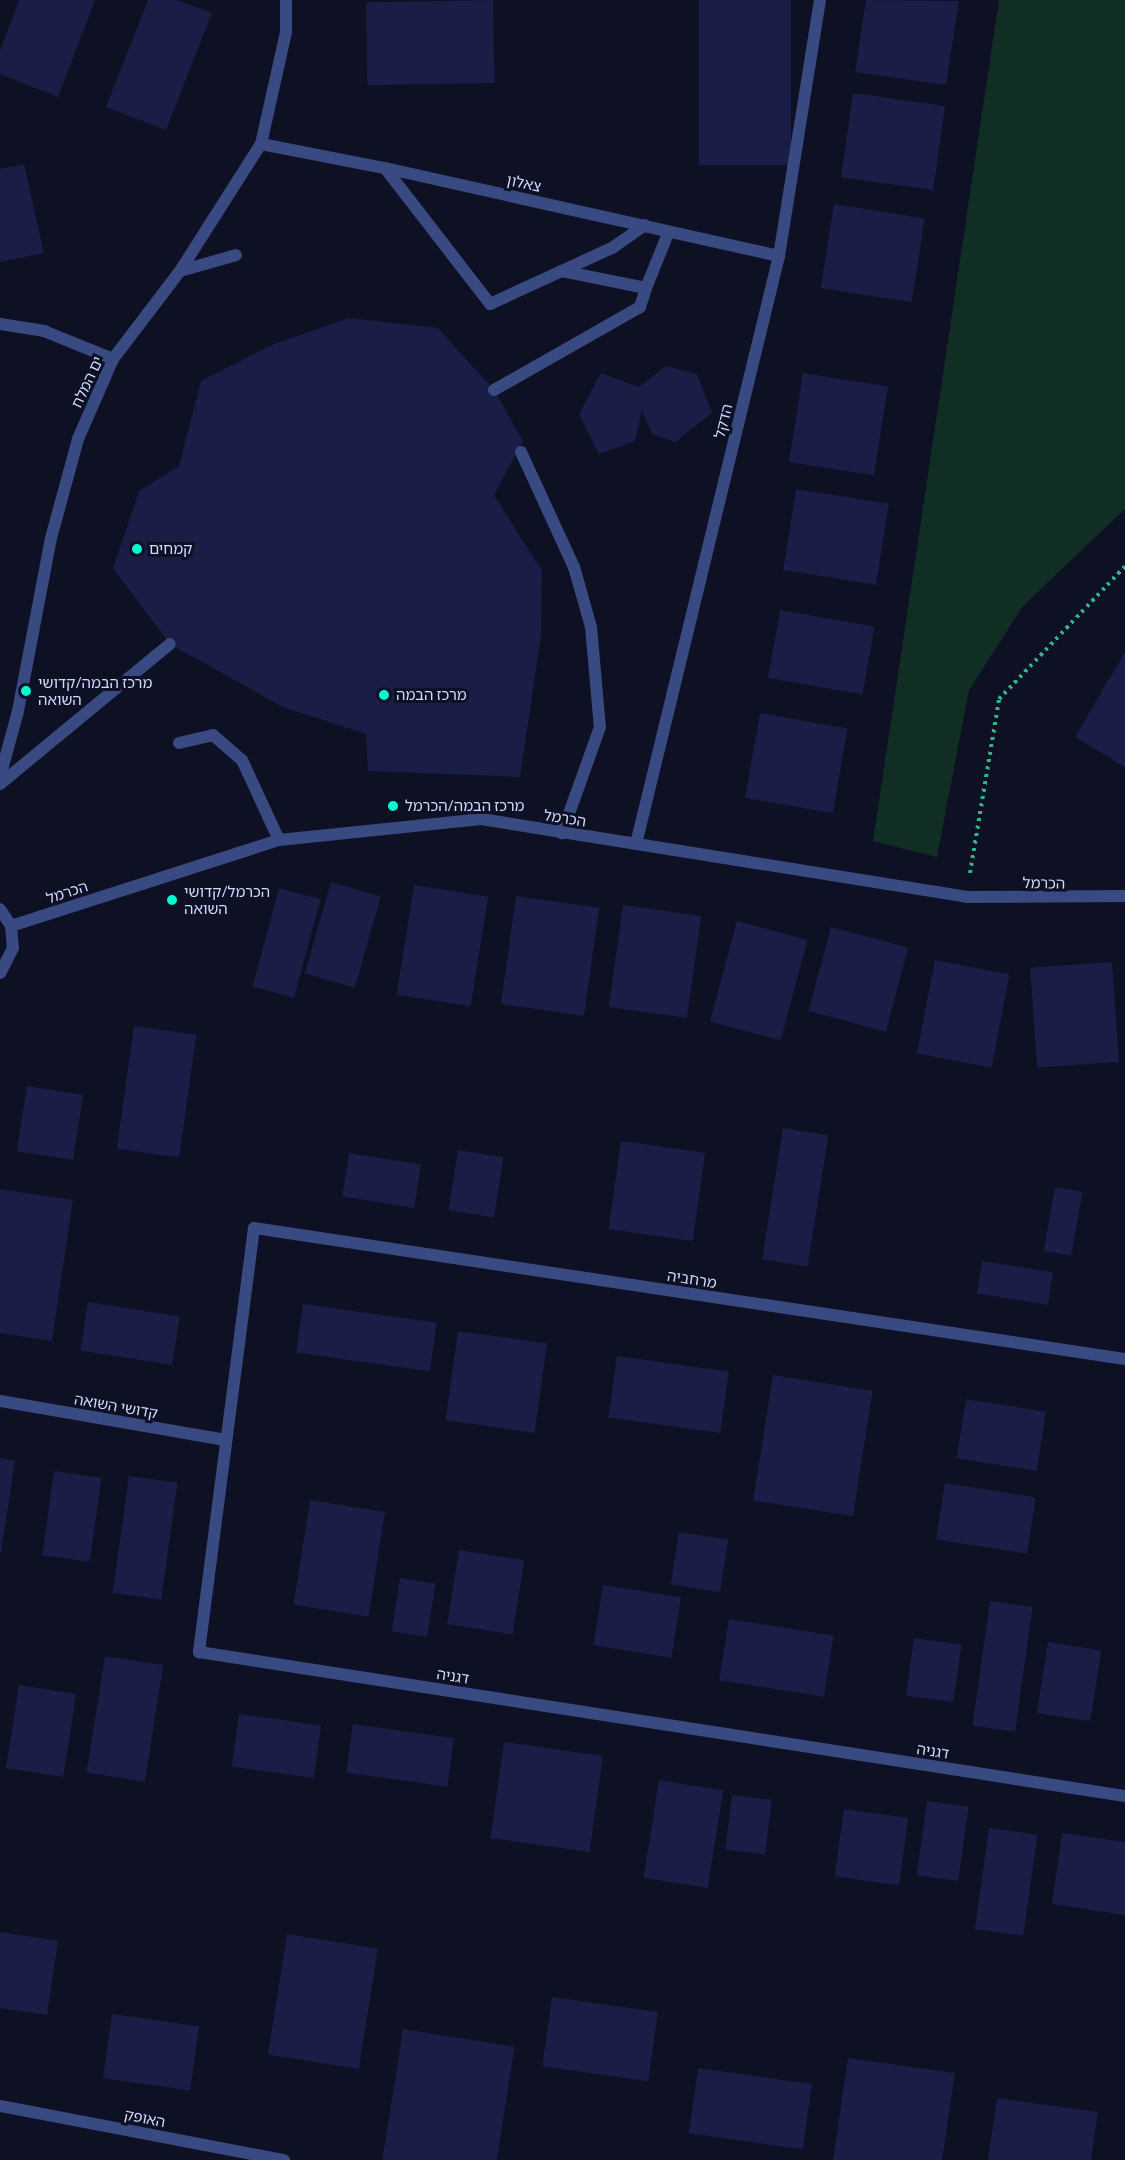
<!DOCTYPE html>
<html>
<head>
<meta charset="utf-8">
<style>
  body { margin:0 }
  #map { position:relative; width:1125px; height:2160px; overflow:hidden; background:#0e1024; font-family:"Titillium Web","Noto Sans Hebrew",sans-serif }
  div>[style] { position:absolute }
  .green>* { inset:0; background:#112e25 }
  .building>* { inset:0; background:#1a1d45; transform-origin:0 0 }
  .path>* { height:4px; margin-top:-2px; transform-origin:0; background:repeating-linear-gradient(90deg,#2fb689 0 3px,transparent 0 7.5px) }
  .service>* { height:12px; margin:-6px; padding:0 6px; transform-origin:6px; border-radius:6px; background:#394a83 }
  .pedestrian>* { height:12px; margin:-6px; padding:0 6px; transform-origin:6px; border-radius:6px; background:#394a83 }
  .minor>* { height:12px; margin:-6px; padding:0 6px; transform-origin:6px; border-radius:6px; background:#394a83 }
  .tertiary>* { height:12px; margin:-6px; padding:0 6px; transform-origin:6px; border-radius:6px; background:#394a83 }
  .dots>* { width:16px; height:16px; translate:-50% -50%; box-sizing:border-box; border:3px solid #0e1024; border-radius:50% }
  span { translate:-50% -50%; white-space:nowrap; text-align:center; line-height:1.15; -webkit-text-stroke:6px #0e1024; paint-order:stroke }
  .street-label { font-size:15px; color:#d2d9ff }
  .poi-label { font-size:15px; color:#d2d9ff }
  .left { translate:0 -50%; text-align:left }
</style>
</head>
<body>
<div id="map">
  <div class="green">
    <i style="clip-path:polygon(999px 0,1125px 0,1125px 509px,1023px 606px,969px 690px,937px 857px,873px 841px)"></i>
  </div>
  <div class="building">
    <i style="clip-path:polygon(19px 0,95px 0,58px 97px,0 74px,0 51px)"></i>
    <i style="clip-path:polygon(148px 0,177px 0,212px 13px,166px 130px,106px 107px)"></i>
    <i style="left:493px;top:0;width:83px;height:127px;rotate:89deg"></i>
    <i style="left:699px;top:0;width:92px;height:165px"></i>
    <i style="clip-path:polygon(866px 0,959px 1px,946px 85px,855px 72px)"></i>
    <i style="left:853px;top:93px;width:93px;height:85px;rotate:8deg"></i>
    <i style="clip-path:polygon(24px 164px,44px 253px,0 262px,0 169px)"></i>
    <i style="left:834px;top:204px;width:92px;height:85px;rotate:9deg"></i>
    <i style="clip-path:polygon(349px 318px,438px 328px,494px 390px,523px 441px,494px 495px,542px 571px,541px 636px,520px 777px,368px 771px,366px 734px,283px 707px,170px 644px,113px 568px,139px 491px,179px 466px,201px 381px,274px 344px)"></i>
    <i style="clip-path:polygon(666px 366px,697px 374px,712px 413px,675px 442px,652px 434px,642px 410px,635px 441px,599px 454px,579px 414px,601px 373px,639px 387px)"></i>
    <i style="left:803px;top:373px;width:86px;height:90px;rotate:9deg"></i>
    <i style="left:796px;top:489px;width:94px;height:82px;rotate:9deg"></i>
    <i style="left:780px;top:610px;width:96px;height:69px;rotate:10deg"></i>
    <i style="clip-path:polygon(1125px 652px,1125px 767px,1075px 737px)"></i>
    <i style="left:760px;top:713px;width:89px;height:86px;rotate:10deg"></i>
    <i style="left:331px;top:882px;width:52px;height:95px;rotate:16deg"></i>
    <i style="left:414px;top:885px;width:75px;height:111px;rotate:9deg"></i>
    <i style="left:279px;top:888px;width:43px;height:102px;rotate:15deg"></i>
    <i style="left:516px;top:896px;width:84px;height:109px;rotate:8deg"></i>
    <i style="left:623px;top:905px;width:79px;height:103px;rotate:8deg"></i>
    <i style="left:737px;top:921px;width:73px;height:104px;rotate:15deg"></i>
    <i style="left:831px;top:927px;width:80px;height:87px;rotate:15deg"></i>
    <i style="left:935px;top:960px;width:76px;height:95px;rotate:11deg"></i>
    <i style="left:1112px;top:962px;width:100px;height:82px;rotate:86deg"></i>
    <i style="left:134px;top:1026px;width:63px;height:124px;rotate:8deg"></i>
    <i style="left:27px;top:1086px;width:57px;height:66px;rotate:9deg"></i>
    <i style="left:783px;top:1128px;width:46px;height:133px;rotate:9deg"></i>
    <i style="left:621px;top:1141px;width:85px;height:89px;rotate:8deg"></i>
    <i style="left:458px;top:1150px;width:46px;height:61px;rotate:9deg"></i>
    <i style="left:349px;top:1153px;width:73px;height:44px;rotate:9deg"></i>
    <i style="left:1055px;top:1187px;width:28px;height:65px;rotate:10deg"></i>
    <i style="clip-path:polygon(0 1189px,73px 1200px,52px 1341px,0 1333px)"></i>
    <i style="left:982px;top:1261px;width:72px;height:33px;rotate:9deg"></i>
    <i style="left:88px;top:1302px;width:93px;height:49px;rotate:9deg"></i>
    <i style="left:303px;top:1304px;width:135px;height:49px;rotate:8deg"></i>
    <i style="left:458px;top:1331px;width:90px;height:90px;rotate:8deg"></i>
    <i style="left:617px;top:1356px;width:113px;height:62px;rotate:8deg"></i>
    <i style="left:773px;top:1375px;width:101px;height:127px;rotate:9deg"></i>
    <i style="left:966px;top:1399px;width:81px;height:60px;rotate:9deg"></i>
    <i style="clip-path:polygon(0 1458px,15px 1461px,1px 1552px,0 1552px)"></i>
    <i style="left:54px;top:1471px;width:48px;height:85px;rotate:8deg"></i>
    <i style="left:129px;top:1476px;width:49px;height:118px;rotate:8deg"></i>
    <i style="left:945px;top:1483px;width:92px;height:57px;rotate:9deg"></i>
    <i style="left:310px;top:1500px;width:76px;height:106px;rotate:9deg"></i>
    <i style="left:679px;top:1532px;width:50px;height:53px;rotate:9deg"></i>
    <i style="left:459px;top:1550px;width:66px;height:75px;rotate:9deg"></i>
    <i style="left:400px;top:1578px;width:36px;height:54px;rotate:9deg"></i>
    <i style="left:603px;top:1585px;width:79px;height:61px;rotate:9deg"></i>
    <i style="left:990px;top:1601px;width:43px;height:126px;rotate:8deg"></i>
    <i style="left:729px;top:1619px;width:106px;height:62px;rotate:9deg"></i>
    <i style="left:914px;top:1638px;width:48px;height:58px;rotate:8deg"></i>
    <i style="left:1048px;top:1642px;width:54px;height:72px;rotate:9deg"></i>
    <i style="left:105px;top:1656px;width:59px;height:118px;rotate:9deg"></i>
    <i style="left:19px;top:1685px;width:58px;height:84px;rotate:9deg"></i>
    <i style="left:239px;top:1714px;width:83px;height:53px;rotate:8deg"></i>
    <i style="left:353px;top:1724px;width:102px;height:49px;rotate:8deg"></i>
    <i style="left:504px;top:1742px;width:100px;height:97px;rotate:8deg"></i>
    <i style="left:659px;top:1780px;width:65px;height:99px;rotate:9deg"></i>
    <i style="left:732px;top:1795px;width:40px;height:55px;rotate:7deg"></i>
    <i style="left:927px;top:1801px;width:42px;height:75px;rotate:8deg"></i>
    <i style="left:844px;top:1809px;width:65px;height:68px;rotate:8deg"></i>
    <i style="left:989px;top:1828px;width:49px;height:102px;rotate:8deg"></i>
    <i style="clip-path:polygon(1062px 1833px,1125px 1842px,1125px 1915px,1052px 1904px)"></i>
    <i style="clip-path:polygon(0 1932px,58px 1941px,47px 2015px,0 2008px)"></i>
    <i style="left:287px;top:1934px;width:92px;height:122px;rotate:9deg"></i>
    <i style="left:552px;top:1997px;width:107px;height:70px;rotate:8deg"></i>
    <i style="left:112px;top:2014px;width:88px;height:65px;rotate:8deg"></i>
    <i style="left:403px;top:2029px;width:113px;height:132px;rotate:9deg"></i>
    <i style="clip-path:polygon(848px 2058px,955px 2073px,942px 2160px,833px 2160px)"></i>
    <i style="left:698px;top:2068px;width:115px;height:66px;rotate:8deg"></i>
    <i style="clip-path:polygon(997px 2098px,1098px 2112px,1091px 2160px,988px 2160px)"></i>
  </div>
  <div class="path">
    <i style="left:970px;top:873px;width:176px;rotate:-80.5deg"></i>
    <i style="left:999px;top:699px;width:183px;rotate:-46.5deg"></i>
  </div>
  <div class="service">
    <i style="left:385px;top:168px;width:172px;rotate:52.3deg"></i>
    <i style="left:490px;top:304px;width:134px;rotate:-24.7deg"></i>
    <i style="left:612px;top:248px;width:40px;rotate:-34.9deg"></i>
    <i style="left:180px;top:271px;width:58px;rotate:-15.9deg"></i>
    <i style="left:521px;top:452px;width:127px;rotate:65.3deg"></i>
    <i style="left:574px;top:567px;width:62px;rotate:74.2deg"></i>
    <i style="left:591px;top:627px;width:100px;rotate:84.9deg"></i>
    <i style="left:600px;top:727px;width:113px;rotate:109.7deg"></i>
    <i style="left:179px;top:743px;width:35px;rotate:-13deg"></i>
    <i style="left:213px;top:735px;width:38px;rotate:41deg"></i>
    <i style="left:242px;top:760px;width:88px;rotate:65.2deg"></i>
  </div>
  <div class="pedestrian">
    <i style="left:646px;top:288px;width:61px;rotate:-68deg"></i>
    <i style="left:494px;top:390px;width:168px;rotate:-29.6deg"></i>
    <i style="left:640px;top:307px;width:20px;rotate:-72deg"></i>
    <i style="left:646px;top:288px;width:87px;rotate:-168.7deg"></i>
    <i style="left:0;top:784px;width:220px;rotate:-39.5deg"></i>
  </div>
  <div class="minor">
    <i style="left:261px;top:144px;width:126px;rotate:11deg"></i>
    <i style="left:385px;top:168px;width:404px;rotate:12.6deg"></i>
    <i style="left:0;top:324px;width:45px;rotate:9deg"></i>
    <i style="left:44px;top:331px;width:74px;rotate:22.1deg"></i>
    <i style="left:636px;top:844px;width:605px;rotate:-76.33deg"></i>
    <i style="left:779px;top:256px;width:259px;rotate:-80.9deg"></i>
    <i style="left:11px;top:926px;width:281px;rotate:-17.8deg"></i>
    <i style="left:279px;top:840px;width:203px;rotate:-5.9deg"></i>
    <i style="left:481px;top:819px;width:491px;rotate:9.1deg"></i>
    <i style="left:966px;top:897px;width:159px;rotate:-0.4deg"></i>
    <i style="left:1125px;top:1359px;width:881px;rotate:-171.45deg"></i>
    <i style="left:254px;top:1228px;width:428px;rotate:97.4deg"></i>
    <i style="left:199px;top:1652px;width:937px;rotate:8.84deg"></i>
    <i style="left:0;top:1401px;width:229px;rotate:9.8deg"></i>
    <i style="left:0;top:2106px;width:289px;rotate:10.8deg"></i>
  </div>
  <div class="tertiary">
    <i style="left:0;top:777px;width:68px;rotate:-74.7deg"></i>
    <i style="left:18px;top:711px;width:176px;rotate:-79.2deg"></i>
    <i style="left:51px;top:538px;width:103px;rotate:-74.7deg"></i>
    <i style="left:78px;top:439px;width:87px;rotate:-66.4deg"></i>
    <i style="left:113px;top:359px;width:111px;rotate:-52.7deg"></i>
    <i style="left:180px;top:271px;width:151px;rotate:-57.5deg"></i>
    <i style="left:261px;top:144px;width:115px;rotate:-77.4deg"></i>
    <i style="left:286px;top:32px;width:32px;rotate:-90deg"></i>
    <i style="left:0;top:909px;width:20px;rotate:57deg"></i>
    <i style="left:11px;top:926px;width:22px;rotate:85deg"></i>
    <i style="left:13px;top:948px;width:28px;rotate:117deg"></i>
  </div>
  <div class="dots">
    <i style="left:137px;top:549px;background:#01fcd2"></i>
    <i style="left:26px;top:691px;background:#01fcd2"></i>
    <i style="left:384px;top:695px;background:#01fcd2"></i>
    <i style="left:393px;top:806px;background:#01fcd2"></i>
    <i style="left:172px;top:900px;background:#01fcd2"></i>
  </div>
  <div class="street-label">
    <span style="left:524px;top:183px;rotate:12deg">צאלון</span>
    <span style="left:87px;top:382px;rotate:-65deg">ים המלח</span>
    <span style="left:723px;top:421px;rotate:-76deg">הדקל</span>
    <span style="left:565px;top:818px;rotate:9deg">הכרמל</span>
    <span style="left:1044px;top:883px;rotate:1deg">הכרמל</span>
    <span style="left:67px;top:892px;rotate:-18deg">הכרמל</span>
    <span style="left:692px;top:1279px;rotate:9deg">מרחביה</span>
    <span style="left:116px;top:1406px;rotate:10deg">קדושי השואה</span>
    <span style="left:453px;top:1676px;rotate:9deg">דגניה</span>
    <span style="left:933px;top:1751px;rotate:9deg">דגניה</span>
    <span style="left:145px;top:2118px;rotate:11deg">האופק</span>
  </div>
  <div class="poi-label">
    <span class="left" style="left:149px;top:549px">קמחים</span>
    <span class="left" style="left:38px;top:691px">מרכז הבמה/קדושי<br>השואה</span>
    <span class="left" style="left:396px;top:695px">מרכז הבמה</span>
    <span class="left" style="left:405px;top:806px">מרכז הבמה/הכרמל</span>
    <span class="left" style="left:184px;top:900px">הכרמל/קדושי<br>השואה</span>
  </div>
</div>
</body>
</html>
